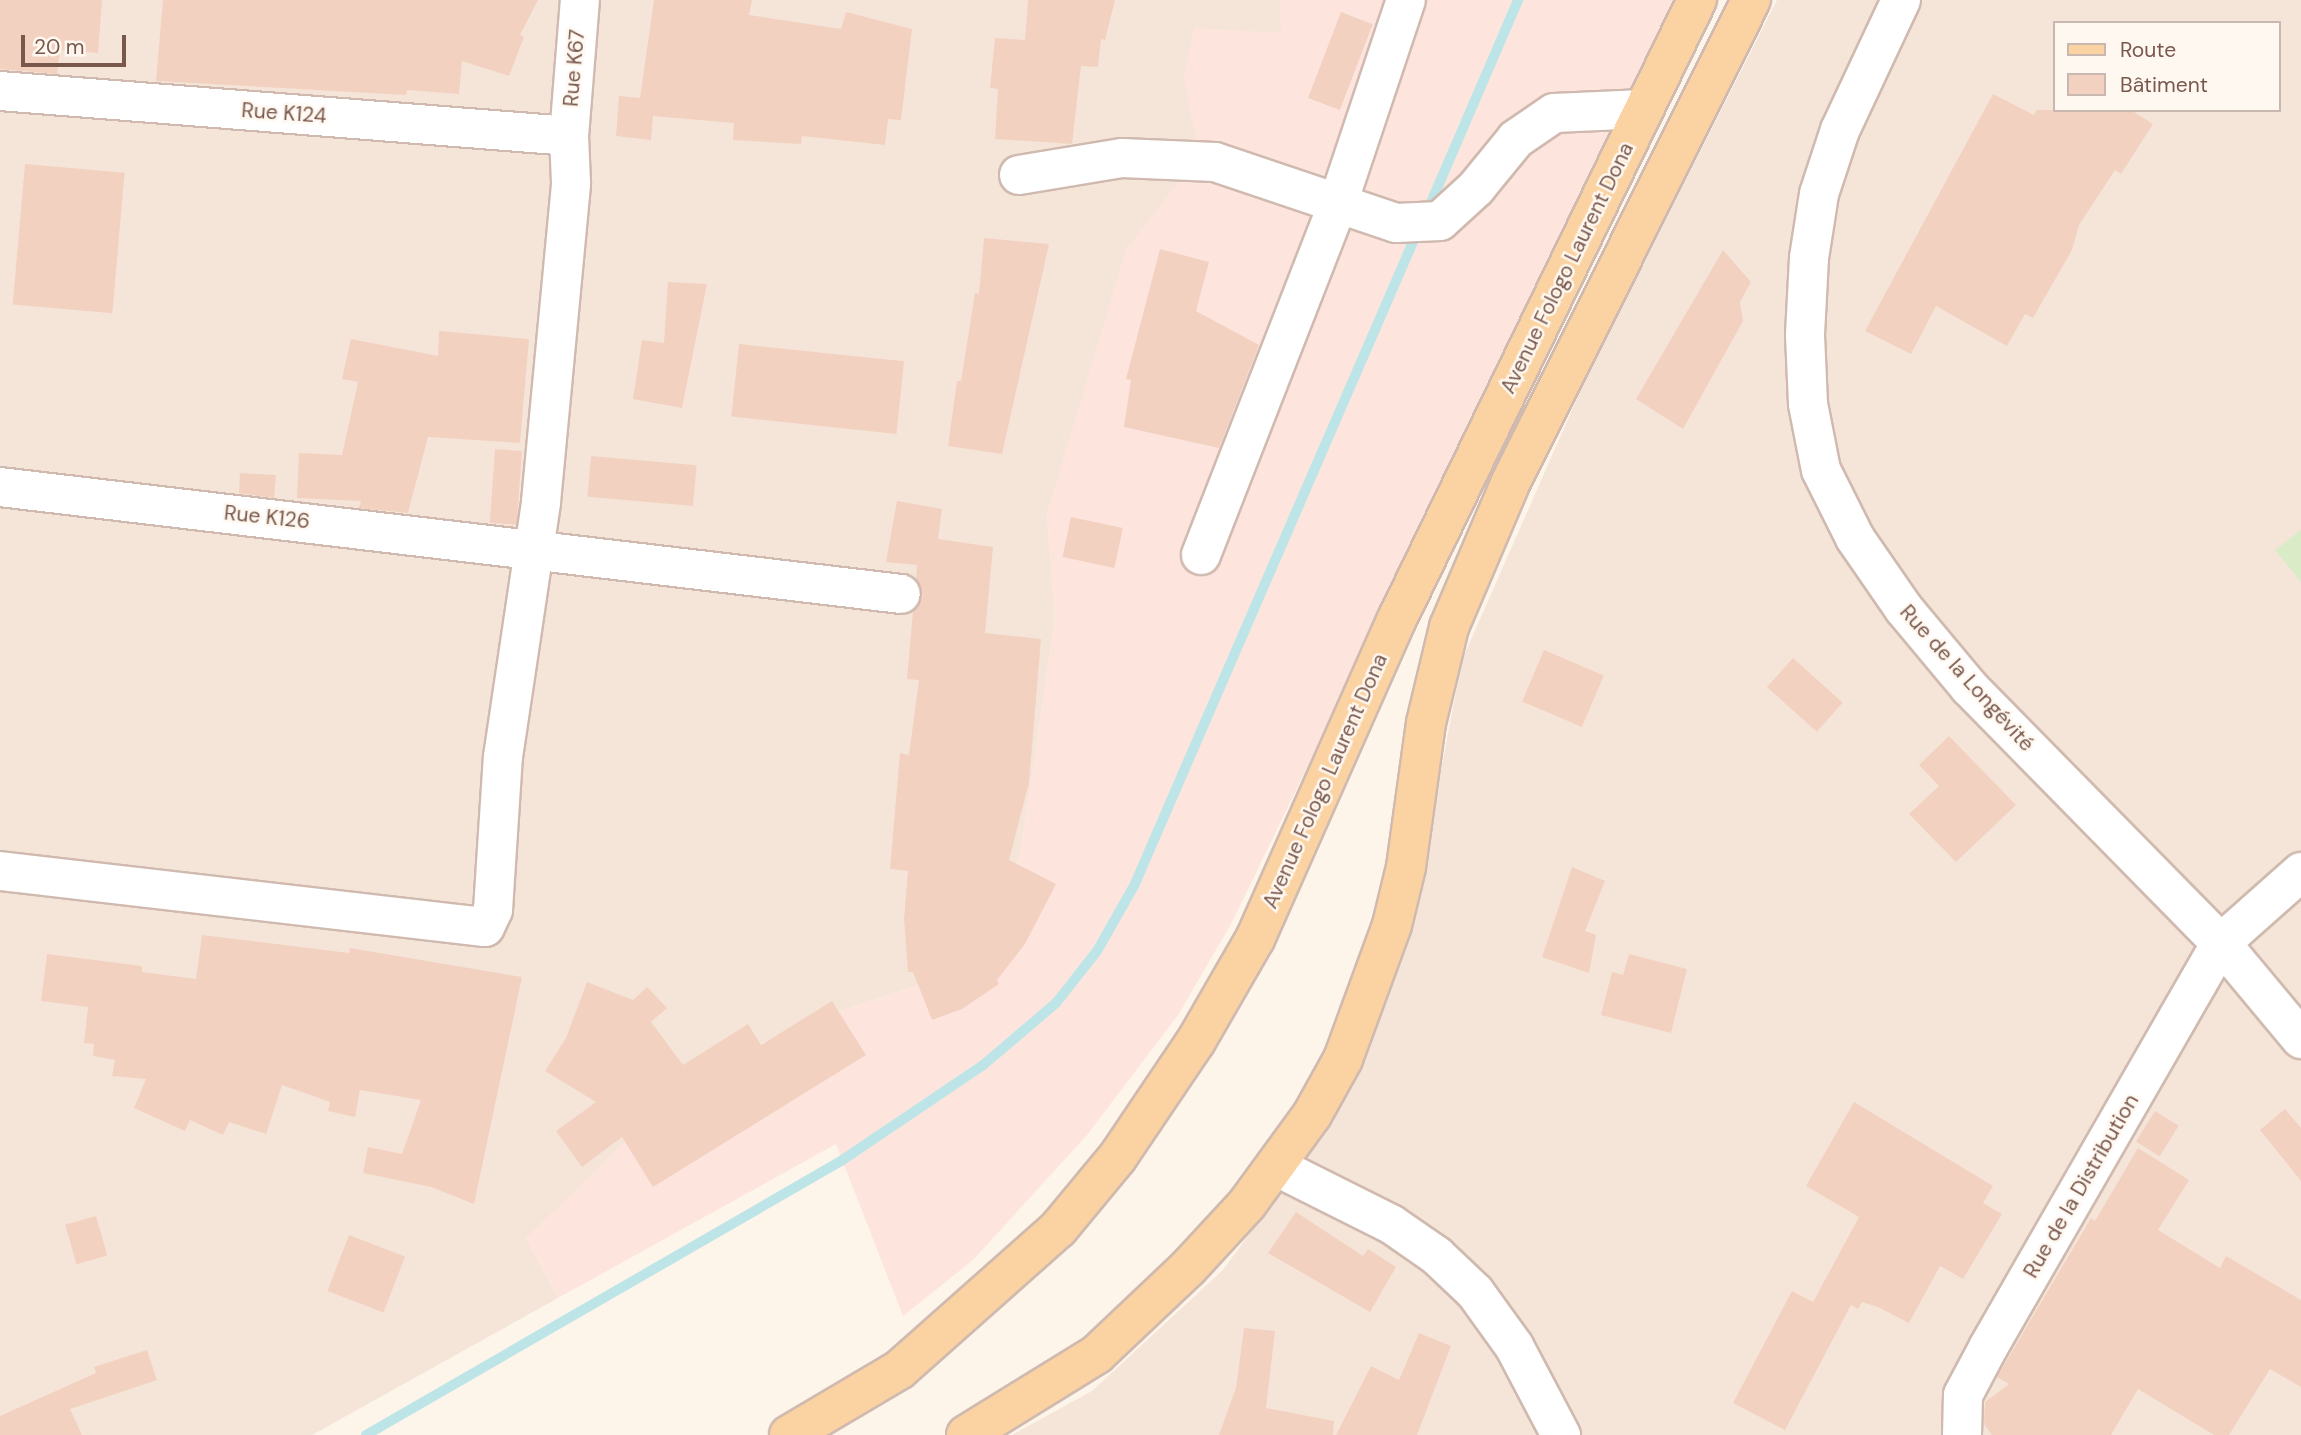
<!DOCTYPE html>
<html>
<head>
<meta charset="utf-8">
<style>
  body { margin:0 }
  #map { position:relative; width:2301px; height:1435px; overflow:hidden; background:#fdf4ea; font-family:"DM Sans",sans-serif }
  div>[style] { position:absolute }
  .residential>* { inset:0; background:#f5e5d8 }
  .commercial>* { inset:0; background:#fde5de }
  .green>* { inset:0; background:#d9ecc7 }
  .stream>* { height:10px; margin:-5px; padding:0 5px; transform-origin:5px; border-radius:5px; background:#bde5e8 }
  .building>* { inset:0; background:#f3d1c1; transform-origin:0 0 }
  .roads { filter:drop-shadow(2px 0 #d0baaf) drop-shadow(-2px 0 #d0baaf) drop-shadow(0 2px #d0baaf) drop-shadow(0 -2px #d0baaf) }
  .minor>* { height:38px; margin:-19px; padding:0 19px; transform-origin:19px; border-radius:19px; background:#fff }
  .major>* { height:38px; margin:-19px; padding:0 19px; transform-origin:19px; border-radius:19px; background:#fbd3a3 }
  span { translate:-50% -50%; white-space:nowrap; text-align:center; line-height:1.15; -webkit-text-stroke:5px #fff8f1; paint-order:stroke }
  .street-label { font-size:21px; color:#79584c }
  .legend { position:absolute; left:2053px; top:21px; width:228px; height:91px; box-sizing:border-box; background:#fff8f1; border:2px solid #c9b8af; margin:0; padding:9px 12px; list-style:none; font-size:21px; color:#79584c }
  .legend li { display:flex; align-items:center; gap:14px; height:35px }
  .legend b { width:35px; border:2px solid #c9b8af }
  .scale { position:absolute; left:21px; top:35px; width:105px; height:32px; box-sizing:border-box; border:4px solid #79584c; border-top:0; padding-left:9px; font-size:21px; line-height:24px; white-space:nowrap; color:#79584c; -webkit-text-stroke:5px #fff8f1; paint-order:stroke }
</style>
</head>
<body>
<div id="map">
  <div class="residential">
    <i style="clip-path:polygon(0 0,1280px 0,1282px 33px,1199px 155px,1047px 513px,1055px 620px,1020px 856px,951px 974px,801px 1024px,526px 1238px,558px 1298px,312px 1435px,0 1435px)"></i>
    <i style="clip-path:polygon(evenodd,1777px 0,2301px 0,2301px 1435px,1012px 1435px,1092px 1391px,1223px 1270px,1335px 1116px,1408px 944px,1462px 660px,1595px 358px,1777px 0,2054px 23px,2278px 23px,2278px 110px,2054px 110px,2054px 23px)"></i>
  </div>
  <div class="commercial">
    <i style="clip-path:polygon(1280px 0,1680px 0,1231px 924px,1178px 1015px,1087px 1135px,973px 1260px,903px 1316px,836px 1144px,558px 1298px,526px 1238px,692px 1077px,801px 1024px,951px 974px,1020px 856px,1055px 620px,1047px 513px,1126px 250px,1199px 155px,1184px 78px,1194px 28px,1281px 33px)"></i>
  </div>
  <div class="green">
    <i style="clip-path:polygon(2301px 530px,2301px 582px,2275px 550px)"></i>
  </div>
  <div class="stream">
    <i style="left:1426px;top:214px;width:233px;rotate:-66.7deg"></i>
    <i style="left:366px;top:1435px;width:548px;rotate:-29.98deg"></i>
    <i style="left:841px;top:1161px;width:170px;rotate:-34deg"></i>
    <i style="left:982px;top:1066px;width:97px;rotate:-40.4deg"></i>
    <i style="left:1056px;top:1003px;width:66px;rotate:-51.7deg"></i>
    <i style="left:1097px;top:951px;width:75px;rotate:-60.4deg"></i>
    <i style="left:1134px;top:886px;width:717px;rotate:-66.58deg"></i>
  </div>
  <div class="building">
    <i style="clip-path:polygon(0 0,102px 0,98px 53px,60px 50px,57px 74px,0 69px)"></i>
    <i style="clip-path:polygon(163px 0,538px 0,520px 35px,524px 37px,509px 76px,462px 61px,459px 94px,407px 90px,406px 95px,156px 81px)"></i>
    <i style="clip-path:polygon(654px 0,752px 0,749px 15px,841px 29px,846px 12px,912px 29px,901px 120px,888px 119px,885px 145px,802px 136px,801px 144px,733px 140px,734px 123px,653px 116px,651px 140px,616px 136px,619px 96px,640px 98px)"></i>
    <i style="clip-path:polygon(1028px 0,1115px 0,1105px 40px,1101px 39px,1098px 67px,1081px 66px,1072px 144px,995px 139px,998px 89px,990px 88px,995px 38px,1025px 40px)"></i>
    <i style="left:1341px;top:12px;width:34px;height:92px;rotate:21deg"></i>
    <i style="clip-path:polygon(1993px 94px,2034px 115px,2037px 110px,2131px 110px,2153px 124px,2121px 174px,2115px 170px,2079px 225px,2072px 250px,2033px 318px,2025px 314px,2007px 346px,1936px 306px,1911px 354px,1865px 331px)"></i>
    <i style="left:25px;top:164px;width:100px;height:141px;rotate:5deg"></i>
    <i style="clip-path:polygon(984px 238px,1049px 244px,1002px 454px,948px 446px,957px 381px,961px 381px,975px 293px,979px 294px)"></i>
    <i style="clip-path:polygon(1160px 249px,1209px 262px,1196px 311px,1259px 345px,1219px 448px,1124px 427px,1131px 380px,1126px 379px)"></i>
    <i style="clip-path:polygon(1723px 250px,1751px 282px,1740px 302px,1743px 321px,1683px 429px,1636px 399px)"></i>
    <i style="clip-path:polygon(668px 282px,707px 284px,682px 408px,633px 399px,642px 340px,664px 343px)"></i>
    <i style="clip-path:polygon(439px 331px,529px 339px,520px 443px,428px 437px,408px 513px,359px 508px,361px 501px,297px 498px,299px 453px,342px 455px,358px 382px,342px 379px,351px 339px,438px 356px)"></i>
    <i style="left:739px;top:344px;width:166px;height:73px;rotate:6deg"></i>
    <i style="left:495px;top:449px;width:27px;height:74px;rotate:4deg"></i>
    <i style="left:591px;top:456px;width:106px;height:41px;rotate:5deg"></i>
    <i style="clip-path:polygon(240px 473px,276px 475px,274px 498px,239px 493px)"></i>
    <i style="clip-path:polygon(897px 501px,942px 509px,938px 539px,993px 547px,985px 633px,1041px 639px,1029px 783px,1009px 860px,1056px 884px,1025px 944px,997px 980px,999px 984px,962px 1009px,932px 1020px,913px 972px,908px 972px,904px 919px,908px 871px,890px 869px,900px 753px,909px 755px,919px 680px,907px 679px,913px 611px,923px 596px,916px 579px,917px 565px,886px 562px)"></i>
    <i style="left:1071px;top:517px;width:53px;height:41px;rotate:12deg"></i>
    <i style="left:1544px;top:650px;width:65px;height:56px;rotate:23deg"></i>
    <i style="left:1793px;top:658px;width:67px;height:39px;rotate:42deg"></i>
    <i style="clip-path:polygon(1949px 736px,2016px 805px,1956px 862px,1909px 814px,1939px 786px,1919px 765px)"></i>
    <i style="clip-path:polygon(1572px 867px,1605px 881px,1585px 931px,1596px 935px,1589px 973px,1542px 957px)"></i>
    <i style="clip-path:polygon(202px 935px,349px 953px,350px 948px,522px 977px,474px 1204px,431px 1187px,363px 1173px,368px 1147px,402px 1154px,421px 1100px,360px 1090px,355px 1117px,328px 1111px,330px 1102px,282px 1085px,266px 1134px,229px 1122px,223px 1135px,190px 1120px,185px 1131px,134px 1108px,146px 1079px,112px 1076px,115px 1060px,93px 1056px,94px 1044px,84px 1043px,88px 1007px,41px 1001px,47px 954px,142px 966px,142px 972px,196px 979px)"></i>
    <i style="clip-path:polygon(1629px 954px,1687px 969px,1671px 1033px,1601px 1015px,1612px 972px,1623px 975px)"></i>
    <i style="clip-path:polygon(587px 982px,633px 1000px,647px 987px,667px 1008px,651px 1022px,683px 1065px,748px 1024px,761px 1045px,832px 1001px,866px 1055px,653px 1187px,622px 1137px,582px 1167px,556px 1131px,596px 1102px,545px 1071px,566px 1038px)"></i>
    <i style="clip-path:polygon(1854px 1102px,1993px 1186px,1983px 1203px,2002px 1214px,1963px 1279px,1940px 1266px,1909px 1323px,1878px 1307px,1862px 1302px,1858px 1309px,1851px 1305px,1785px 1430px,1733px 1403px,1792px 1291px,1813px 1302px,1859px 1217px,1806px 1186px)"></i>
    <i style="clip-path:polygon(2285px 1109px,2301px 1128px,2301px 1181px,2260px 1130px)"></i>
    <i style="left:2155px;top:1111px;width:28px;height:36px;rotate:32deg"></i>
    <i style="clip-path:polygon(2138px 1148px,2189px 1180px,2158px 1230px,2220px 1268px,2226px 1256px,2301px 1300px,2301px 1387px,2270px 1369px,2229px 1435px,2214px 1435px,2138px 1389px,2111px 1435px,1992px 1435px,1984px 1424px,1985px 1402px,2009px 1384px,1997px 1377px,2091px 1218px,2095px 1221px)"></i>
    <i style="clip-path:polygon(1296px 1212px,1363px 1256px,1368px 1249px,1396px 1267px,1370px 1312px,1268px 1253px)"></i>
    <i style="left:96px;top:1216px;width:41px;height:32px;rotate:74deg"></i>
    <i style="left:349px;top:1235px;width:60px;height:60px;rotate:21deg"></i>
    <i style="clip-path:polygon(1244px 1328px,1275px 1331px,1266px 1408px,1334px 1421px,1333px 1435px,1219px 1435px,1236px 1388px)"></i>
    <i style="clip-path:polygon(1419px 1333px,1451px 1346px,1417px 1435px,1336px 1435px,1371px 1366px,1399px 1380px)"></i>
    <i style="clip-path:polygon(147px 1350px,157px 1380px,70px 1409px,82px 1435px,0 1435px,0 1416px,96px 1373px,94px 1367px)"></i>
  </div>
  <div class="roads">
    <div class="minor">
      <i style="left:1901px;top:0;width:144px;rotate:115.1deg"></i>
      <i style="left:1840px;top:130px;width:67px;rotate:108.2deg"></i>
      <i style="left:1819px;top:194px;width:65px;rotate:98.9deg"></i>
      <i style="left:1809px;top:258px;width:77px;rotate:93deg"></i>
      <i style="left:1805px;top:335px;width:69px;rotate:87.5deg"></i>
      <i style="left:1808px;top:404px;width:67px;rotate:78.9deg"></i>
      <i style="left:1821px;top:470px;width:76px;rotate:63.4deg"></i>
      <i style="left:1855px;top:538px;width:86px;rotate:55.4deg"></i>
      <i style="left:1904px;top:609px;width:102px;rotate:50.2deg"></i>
      <i style="left:1969px;top:687px;width:359px;rotate:45.5deg"></i>
      <i style="left:2221px;top:943px;width:125px;rotate:50.2deg"></i>
      <i style="left:0;top:91px;width:571px;rotate:4.52deg"></i>
      <i style="left:1019px;top:175px;width:104px;rotate:-9.4deg"></i>
      <i style="left:1122px;top:158px;width:93px;rotate:2.5deg"></i>
      <i style="left:1215px;top:162px;width:191px;rotate:18.6deg"></i>
      <i style="left:1396px;top:223px;width:44px;rotate:-2.6deg"></i>
      <i style="left:1440px;top:221px;width:49px;rotate:-42.5deg"></i>
      <i style="left:1476px;top:188px;width:63px;rotate:-50.8deg"></i>
      <i style="left:1516px;top:139px;width:46px;rotate:-34.4deg"></i>
      <i style="left:1554px;top:113px;width:90px;rotate:-2.5deg"></i>
      <i style="left:0;top:487px;width:907px;rotate:6.77deg"></i>
      <i style="left:1201px;top:555px;width:378px;rotate:-68.7deg"></i>
      <i style="left:1338px;top:203px;width:214px;rotate:-71.5deg"></i>
      <i style="left:0;top:871px;width:488px;rotate:6.6deg"></i>
      <i style="left:485px;top:927px;width:19px;rotate:-65deg"></i>
      <i style="left:493px;top:910px;width:153px;rotate:-86.3deg"></i>
      <i style="left:503px;top:757px;width:258px;rotate:-81.5deg"></i>
      <i style="left:541px;top:502px;width:320px;rotate:-84.6deg"></i>
      <i style="left:571px;top:183px;width:47px;rotate:-92.4deg"></i>
      <i style="left:569px;top:136px;width:136px;rotate:-85.4deg"></i>
      <i style="left:1275px;top:1166px;width:130px;rotate:26.6deg"></i>
      <i style="left:1391px;top:1224px;width:56px;rotate:34.8deg"></i>
      <i style="left:1437px;top:1256px;width:52px;rotate:43.5deg"></i>
      <i style="left:1475px;top:1292px;width:67px;rotate:54.2deg"></i>
      <i style="left:1514px;top:1346px;width:101px;rotate:62.2deg"></i>
      <i style="left:1962px;top:1435px;width:40px;rotate:-88.6deg"></i>
      <i style="left:1963px;top:1395px;width:55px;rotate:-62deg"></i>
      <i style="left:1989px;top:1346px;width:465px;rotate:-60.1deg"></i>
      <i style="left:2221px;top:943px;width:107px;rotate:-41.6deg"></i>
    </div>
    <div class="major">
      <i style="left:789px;top:1435px;width:128px;rotate:-30.6deg"></i>
      <i style="left:899px;top:1370px;width:213px;rotate:-41.6deg"></i>
      <i style="left:1058px;top:1229px;width:92px;rotate:-50.3deg"></i>
      <i style="left:1117px;top:1158px;width:141px;rotate:-56deg"></i>
      <i style="left:1196px;top:1041px;width:118px;rotate:-60deg"></i>
      <i style="left:1255px;top:939px;width:352px;rotate:-66.1deg"></i>
      <i style="left:1398px;top:617px;width:686px;rotate:-64.15deg"></i>
      <i style="left:966px;top:1435px;width:154px;rotate:-31.7deg"></i>
      <i style="left:1097px;top:1354px;width:125px;rotate:-43.4deg"></i>
      <i style="left:1188px;top:1268px;width:87px;rotate:-47.3deg"></i>
      <i style="left:1247px;top:1204px;width:110px;rotate:-53.9deg"></i>
      <i style="left:1312px;top:1115px;width:64px;rotate:-61deg"></i>
      <i style="left:1343px;top:1059px;width:143px;rotate:-69.9deg"></i>
      <i style="left:1392px;top:925px;width:60px;rotate:-76.4deg"></i>
      <i style="left:1406px;top:867px;width:145px;rotate:-82.1deg"></i>
      <i style="left:1426px;top:723px;width:99px;rotate:-76.5deg"></i>
      <i style="left:1449px;top:627px;width:153px;rotate:-66.9deg"></i>
      <i style="left:1509px;top:486px;width:543px;rotate:-63.53deg"></i>
    </div>
  </div>
  <div class="street-label">
    <span style="left:574px;top:68px;rotate:-85deg">Rue K67</span>
    <span style="left:284px;top:113px;rotate:4deg">Rue K124</span>
    <span style="left:1567px;top:268px;rotate:-64deg">Avenue Fologo Laurent Dona</span>
    <span style="left:267px;top:517px;rotate:6deg">Rue K126</span>
    <span style="left:1967px;top:678px;rotate:48deg">Rue de la Longévité</span>
    <span style="left:1325px;top:781px;rotate:-66deg">Avenue Fologo Laurent Dona</span>
    <span style="left:2081px;top:1186px;rotate:-60deg">Rue de la Distribution</span>
  </div>
  <ul class="legend">
  <li><b style="height:9px;background:#fbd3a3"></b>Route</li>
  <li><b style="height:19px;background:#f3d1c1"></b>Bâtiment</li>
  </ul>
  <div class="scale">20 m</div>
</div>
</body>
</html>
